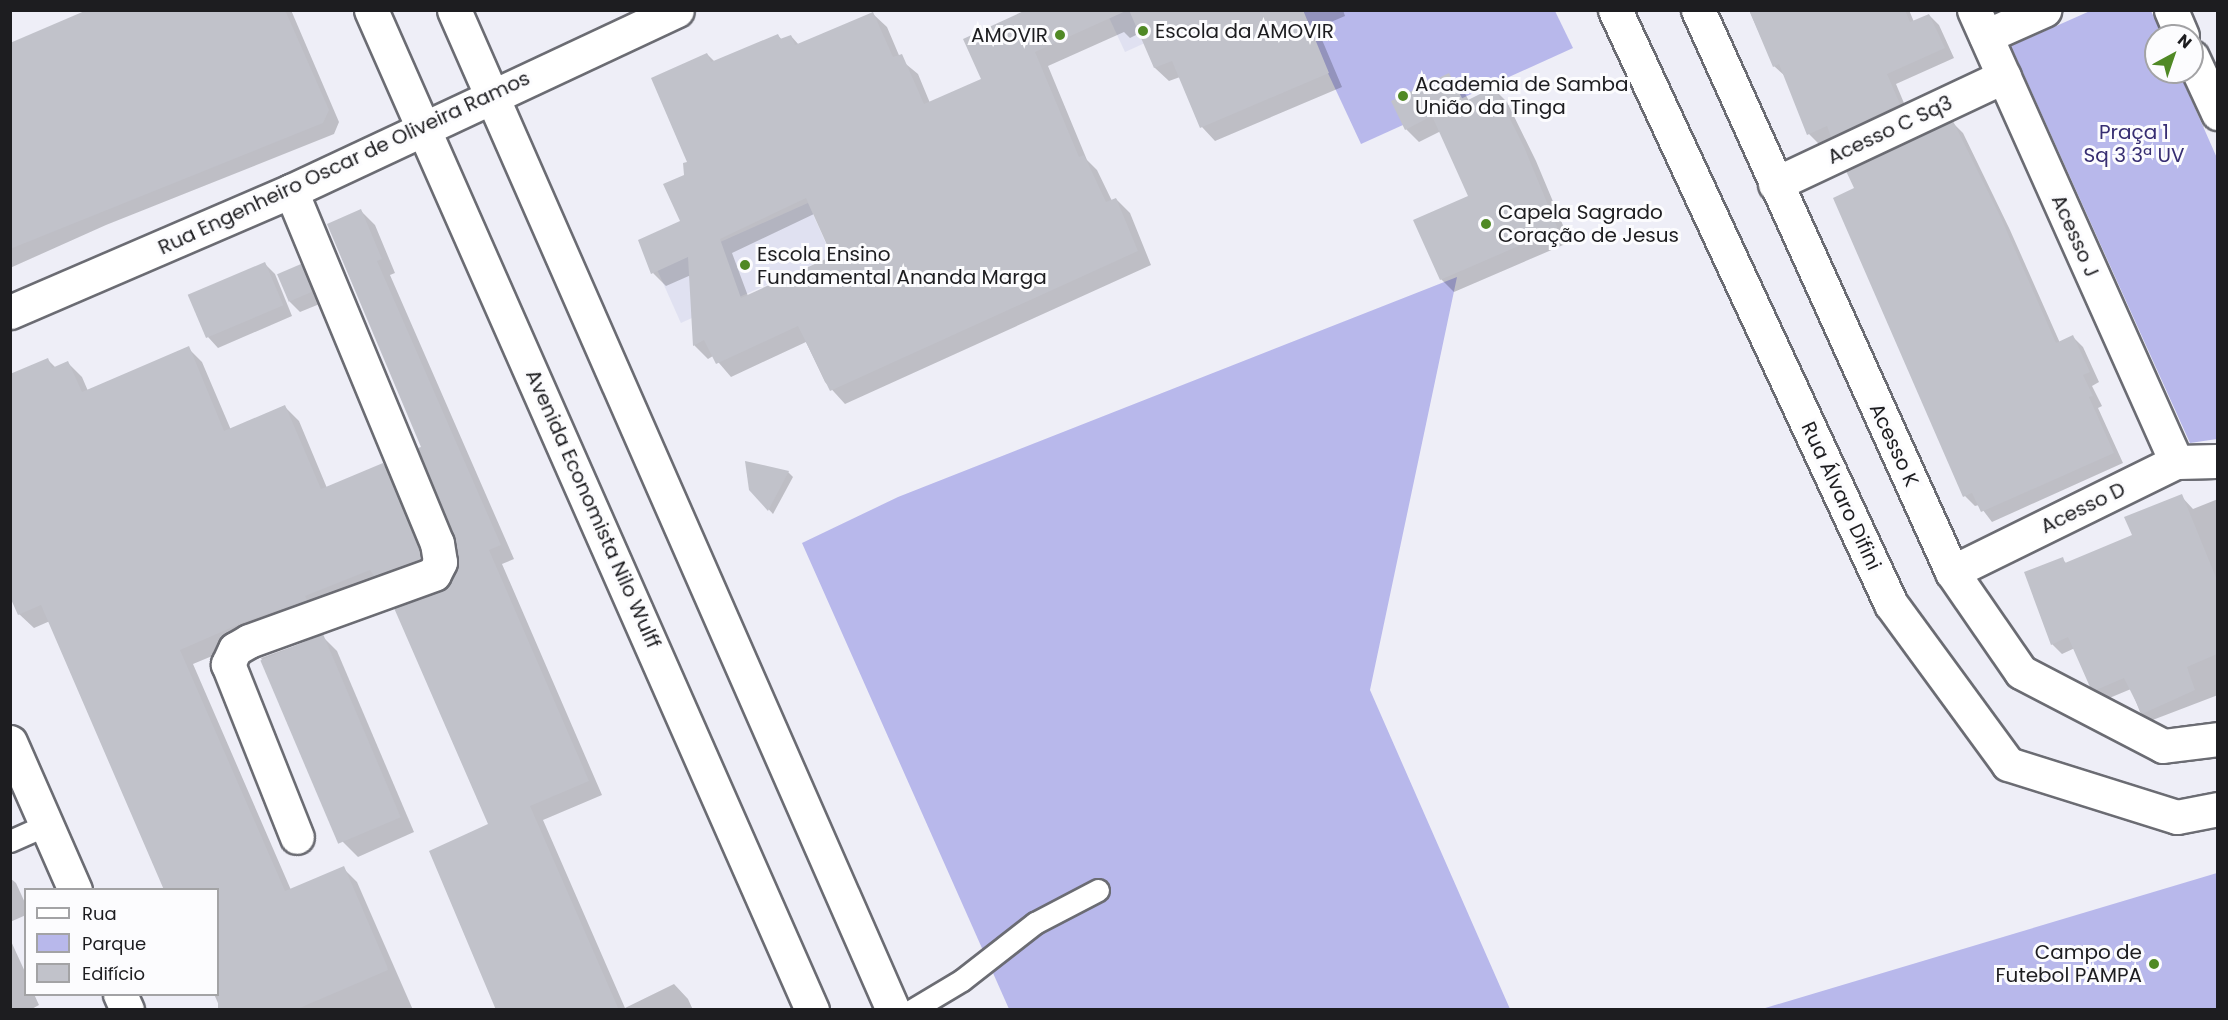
<!DOCTYPE html>
<html>
<head>
<meta charset="utf-8">
<style>
  body { margin:0 }
  #map { position:relative; width:2228px; height:1020px; overflow:hidden; background:#eeeef7; font-family:Poppins,sans-serif }
  div>[style] { position:absolute }
  .built>* { inset:0; background:#e0e1f1; transform-origin:0 0 }
  .green>* { inset:0; background:#b8b8eb }
  .shadow>* { inset:0; background:#0003 }
  .building>* { inset:0; background:#c1c2ca; transform-origin:0 0 }
  .roads { filter:drop-shadow(2px 0 #6b6c73) drop-shadow(-2px 0 #6b6c73) drop-shadow(0 2px #6b6c73) drop-shadow(0 -2px #6b6c73) }
  .service>* { height:21px; margin:-10.5px; padding:0 10.5px; transform-origin:10.5px; border-radius:10.5px; background:#fff }
  .minor>* { height:33px; margin:-16.5px; padding:0 16.5px; transform-origin:16.5px; border-radius:16.5px; background:#fff }
  .tertiary>* { height:33px; margin:-16.5px; padding:0 16.5px; transform-origin:16.5px; border-radius:16.5px; background:#fff }
  .dots>* { width:16px; height:16px; translate:-50% -50%; box-sizing:border-box; border:3px solid #fcfcfe; border-radius:50% }
  span { translate:-50% -50%; white-space:nowrap; text-align:center; line-height:1.15; -webkit-text-stroke:6px #fcfcfe; paint-order:stroke }
  .poi-label { font-size:20px; color:#1d1d20 }
  .left { translate:0 -50%; text-align:left }
  .right { translate:-100% -50%; text-align:right }
  .street-label { font-size:20px; color:#1d1d20 }
  .park-label { font-size:20px; color:#372e72 }
  .frame { position:absolute; inset:0; border:12px solid #1d1d20; pointer-events:none }
  .legend { position:absolute; left:24px; top:888px; width:195px; height:108px; box-sizing:border-box; background:#fcfcfe; border:2px solid #a3a3a5; margin:0; padding:8px 10px; list-style:none; font-size:18px; color:#1d1d20 }
  .legend li { display:flex; align-items:center; gap:12px; height:30px }
  .legend b { width:30px; border:2px solid #a3a3a5 }
  .north { position:absolute; left:2144px; top:24px; width:60px; height:60px; box-sizing:border-box; background:#fcfcfe; border:2px solid #a3a3a5; border-radius:50%; rotate:40deg; font-size:16px; font-weight:700; line-height:24px; text-align:center; color:#1d1d20 }
  .north::after { content:''; display:block; margin:auto; width:21px; height:27px; background:#508925; clip-path:polygon(50% 0,100% 100%,50% 72%,0 100%) }
</style>
</head>
<body>
<div id="map">
  <div class="built">
    <i style="clip-path:polygon(1106px 11px,1216px 11px,1125px 52px)"></i>
    <i style="left:808px;top:203px;width:58px;height:165px;rotate:66deg"></i>
  </div>
  <div class="green">
    <i style="clip-path:polygon(1299px 11px,1555px 11px,1573px 48px,1361px 144px)"></i>
    <i style="clip-path:polygon(2090px 11px,2151px 11px,2163px 36px,2156px 36px,2156px 72px,2179px 72px,2217px 158px,2217px 439px,2190px 443px,2011px 46px)"></i>
    <i style="clip-path:polygon(1457px 277px,1370px 690px,1510px 1009px,1009px 1009px,802px 543px,898px 497px)"></i>
    <i style="clip-path:polygon(2217px 873px,2217px 1009px,1762px 1009px)"></i>
  </div>
  <div class="shadow">
    <i style="clip-path:polygon(89px 10px,291px 10px,339px 122px,334px 134px,106px 225px,10px 268px,10px 44px)"></i>
    <i style="clip-path:polygon(evenodd,1030px 10px,1343px 10px,1345px 16px,1317px 28px,1342px 87px,1215px 141px,1202px 127px,1180px 77px,1169px 81px,1155px 68px,1140px 33px,1130px 38px,1124px 32px,1048px 66px,1087px 160px,1097px 170px,1112px 201px,1116px 199px,1130px 213px,1151px 265px,845px 404px,825px 382px,806px 342px,731px 377px,713px 356px,708px 359px,694px 345px,691px 275px,666px 286px,653px 273px,681px 221px,685px 175px,707px 54px,715px 62px,778px 35px,782px 40px,791px 36px,799px 45px,873px 14px,887px 27px,901px 60px,918px 74px,930px 103px,983px 80px,1030px 10px,814px 214px,834px 257px,748px 296px,732px 253px,814px 214px)"></i>
    <i style="clip-path:polygon(1749px 10px,1909px 10px,1914px 22px,1929px 15px,1939px 25px,1954px 58px,1896px 84px,1909px 115px,1843px 146px,1834px 137px,1819px 144px,1809px 134px,1785px 76px,1774px 66px)"></i>
    <i style="clip-path:polygon(1449px 75px,1462px 88px,1469px 101px,1494px 89px,1507px 102px,1536px 161px,1570px 242px,1454px 292px,1441px 279px,1470px 197px,1441px 131px,1419px 142px,1406px 129px)"></i>
    <i style="clip-path:polygon(1953px 123px,1963px 133px,2010px 230px,2060px 343px,2073px 337px,2083px 347px,2099px 382px,2092px 386px,2102px 406px,2098px 408px,2123px 463px,1992px 522px,1979px 505px,1975px 506px,1965px 496px,1856px 189px)"></i>
    <i style="clip-path:polygon(361px 211px,375px 225px,395px 273px,390px 275px,514px 559px,502px 564px,602px 795px,543px 820px,625px 1008px,674px 984px,688px 999px,693px 1010px,500px 1010px,490px 825px,442px 592px,452px 583px,460px 559px,456px 535px,423px 448px)"></i>
    <i style="clip-path:polygon(265px 264px,275px 274px,292px 316px,218px 348px,208px 337px)"></i>
    <i style="clip-path:polygon(301px 266px,311px 276px,322px 303px,300px 312px,290px 302px,279px 276px)"></i>
    <i style="clip-path:polygon(188px 348px,202px 362px,231px 430px,284px 406px,299px 421px,327px 488px,383px 464px,397px 478px,432px 564px,193px 664px,291px 890px,343px 868px,357px 882px,413px 1010px,221px 1010px,214px 994px,218px 994px,218px 979px,261px 959px,243px 920px,218px 931px,218px 890px,50px 621px,34px 628px,19px 614px,10px 593px,10px 373px,13px 375px,48px 360px,56px 368px,68px 363px,82px 377px,88px 391px)"></i>
    <i style="clip-path:polygon(788px 472px,793px 477px,773px 514px,751px 490px)"></i>
    <i style="clip-path:polygon(2181px 496px,2193px 509px,2218px 499px,2218px 695px,2150px 721px,2140px 712px,2131px 689px,2107px 699px,2102px 697px,2092px 686px,2075px 648px,2062px 654px,2052px 644px,2062px 559px,2067px 564px,2134px 536px)"></i>
    <i style="clip-path:polygon(322px 636px,337px 651px,414px 832px,358px 857px,343px 842px,261px 658px)"></i>
    <i style="clip-path:polygon(10px 878px,16px 883px,26px 905px,26px 915px,10px 922px)"></i>
    <i style="clip-path:polygon(10px 939px,26px 974px,26px 994px,34px 994px,39px 1005px,30px 1010px,10px 1010px)"></i>
  </div>
  <div class="building">
    <i style="clip-path:polygon(87px 10px,285px 10px,329px 110px,323px 123px,10px 249px,10px 43px)"></i>
    <i style="clip-path:polygon(evenodd,1026px 10px,1128px 10px,1035px 52px,1079px 157px,1084px 155px,1106px 202px,1116px 198px,1138px 251px,830px 391px,798px 326px,716px 364px,704px 340px,693px 346px,688px 257px,651px 274px,638px 240px,680px 221px,663px 184px,684px 175px,683px 163px,687px 162px,651px 78px,707px 53px,711px 62px,778px 34px,780px 39px,791px 35px,795px 45px,873px 12px,893px 57px,902px 54px,924px 104px,981px 79px,963px 39px,1026px 10px,806px 198px,832px 256px,741px 298px,720px 239px,806px 198px)"></i>
    <i style="clip-path:polygon(1129px 10px,1303px 10px,1329px 73px,1200px 128px,1172px 61px,1154px 68px)"></i>
    <i style="clip-path:polygon(1749px 10px,1905px 10px,1910px 22px,1929px 14px,1945px 48px,1887px 74px,1900px 104px,1831px 137px,1827px 126px,1807px 135px,1779px 64px,1773px 67px)"></i>
    <i style="clip-path:polygon(1449px 73px,1464px 102px,1494px 87px,1524px 147px,1558px 229px,1440px 280px,1413px 220px,1468px 196px,1432px 116px,1405px 130px,1391px 101px)"></i>
    <i style="clip-path:polygon(1953px 121px,2001px 218px,2056px 343px,2073px 335px,2090px 372px,2083px 375px,2093px 396px,2089px 397px,2114px 453px,1981px 512px,1972px 493px,1963px 497px,1833px 198px,1854px 188px,1846px 171px)"></i>
    <i style="clip-path:polygon(361px 209px,382px 259px,377px 261px,501px 545px,489px 550px,589px 781px,530px 806px,619px 1010px,496px 1010px,429px 851px,488px 824px,394px 608px,441px 591px,451px 582px,459px 559px,454px 536px,418px 448px,421px 447px,327px 224px)"></i>
    <i style="left:265px;top:262px;width:47px;height:84px;rotate:67deg"></i>
    <i style="left:301px;top:264px;width:30px;height:26px;rotate:67deg"></i>
    <i style="clip-path:polygon(189px 346px,224px 431px,285px 405px,321px 489px,383px 463px,419px 548px,421px 559px,374px 576px,370px 570px,305px 596px,307px 600px,244px 622px,180px 650px,285px 891px,344px 866px,387px 966px,388px 970px,295px 1010px,218px 1010px,218px 890px,164px 890px,41px 605px,18px 615px,10px 597px,10px 374px,48px 358px,52px 368px,68px 361px,82px 392px)"></i>
    <i style="clip-path:polygon(745px 461px,789px 471px,768px 511px,749px 490px)"></i>
    <i style="clip-path:polygon(2182px 494px,2217px 580px,2217px 654px,2187px 667px,2195px 690px,2142px 714px,2124px 678px,2096px 690px,2090px 687px,2068px 637px,2051px 645px,2024px 572px,2063px 557px,2065px 563px,2132px 535px,2124px 517px)"></i>
    <i style="left:323px;top:634px;width:199px;height:68px;rotate:67deg"></i>
  </div>
  <div class="roads">
    <div class="service">
      <i style="left:10px;top:841px;width:39px;rotate:-24deg"></i>
      <i style="left:912px;top:1010px;width:58px;rotate:-31deg"></i>
      <i style="left:962px;top:980px;width:93px;rotate:-38deg"></i>
      <i style="left:1035px;top:923px;width:71px;rotate:-27.6deg"></i>
    </div>
    <div class="minor">
      <i style="left:1615px;top:10px;width:655px;rotate:65.08deg"></i>
      <i style="left:1891px;top:604px;width:198px;rotate:53.8deg"></i>
      <i style="left:2008px;top:764px;width:177px;rotate:17.4deg"></i>
      <i style="left:2177px;top:817px;width:42px;rotate:-11deg"></i>
      <i style="left:1698px;top:10px;width:617px;rotate:65.68deg"></i>
      <i style="left:1952px;top:572px;width:121px;rotate:55.4deg"></i>
      <i style="left:2021px;top:672px;width:160px;rotate:27.5deg"></i>
      <i style="left:2163px;top:746px;width:55px;rotate:-7.3deg"></i>
      <i style="left:1974px;top:10px;width:495px;rotate:65.9deg"></i>
      <i style="left:2171px;top:10px;width:28px;rotate:67deg"></i>
      <i style="left:1986px;top:36px;width:64px;rotate:-24.1deg"></i>
      <i style="left:2192px;top:57px;width:62px;rotate:65.1deg"></i>
      <i style="left:1775px;top:184px;width:253px;rotate:-25.2deg"></i>
      <i style="left:291px;top:191px;width:381px;rotate:67.5deg"></i>
      <i style="left:437px;top:543px;width:19px;rotate:81deg"></i>
      <i style="left:440px;top:562px;width:13px;rotate:117deg"></i>
      <i style="left:434px;top:574px;width:197px;rotate:160.1deg"></i>
      <i style="left:249px;top:641px;width:16px;rotate:150deg"></i>
      <i style="left:235px;top:649px;width:17px;rotate:115deg"></i>
      <i style="left:228px;top:664px;width:186px;rotate:68.3deg"></i>
      <i style="left:1952px;top:572px;width:250px;rotate:-26.2deg"></i>
      <i style="left:2176px;top:462px;width:42px;rotate:-1.4deg"></i>
      <i style="left:10px;top:742px;width:162px;rotate:66.3deg"></i>
      <i style="left:120px;top:994px;width:17px;rotate:66deg"></i>
    </div>
    <div class="tertiary">
      <i style="left:371px;top:10px;width:1093px;rotate:66.2deg"></i>
      <i style="left:454px;top:10px;width:1092px;rotate:66.3deg"></i>
      <i style="left:10px;top:312px;width:306px;rotate:-23.3deg"></i>
      <i style="left:291px;top:191px;width:426px;rotate:-25.1deg"></i>
    </div>
  </div>
  <div class="dots">
    <i style="left:1143px;top:31px;background:#508925"></i>
    <i style="left:1060px;top:35px;background:#508925"></i>
    <i style="left:1403px;top:96px;background:#508925"></i>
    <i style="left:1486px;top:224px;background:#508925"></i>
    <i style="left:745px;top:265px;background:#508925"></i>
    <i style="left:2154px;top:964px;background:#508925"></i>
  </div>
  <div class="poi-label">
    <span class="left" style="left:1155px;top:31px">Escola da AMOVIR</span>
    <span class="right" style="left:1048px;top:35px">AMOVIR</span>
    <span class="left" style="left:1415px;top:96px">Academia de Samba<br>União da Tinga</span>
    <span class="left" style="left:1498px;top:224px">Capela Sagrado<br>Coração de Jesus</span>
    <span class="left" style="left:757px;top:266px">Escola Ensino<br>Fundamental Ananda Marga</span>
    <span class="right" style="left:2142px;top:964px">Campo de<br>Futebol PAMPA</span>
  </div>
  <div class="street-label">
    <span style="left:1890px;top:130px;rotate:-25deg">Acesso C Sq3</span>
    <span style="left:344px;top:163px;rotate:-25deg">Rua Engenheiro Oscar de Oliveira Ramos</span>
    <span style="left:2075px;top:236px;rotate:66deg">Acesso J</span>
    <span style="left:1894px;top:445px;rotate:65deg">Acesso K</span>
    <span style="left:1841px;top:496px;rotate:65deg">Rua Álvaro Difini</span>
    <span style="left:2083px;top:508px;rotate:-26deg">Acesso D</span>
    <span style="left:593px;top:509px;rotate:66deg">Avenida Economista Nilo Wulff</span>
  </div>
  <div class="park-label">
    <span style="left:2134px;top:144px">Praça 1<br>Sq 3 3ª UV</span>
  </div>
  <div class="frame"></div>
  <ul class="legend">
  <li><b style="height:8px;background:#fff"></b>Rua</li>
  <li><b style="height:16px;background:#b8b8eb"></b>Parque</li>
  <li><b style="height:16px;background:#c1c2ca"></b>Edifício</li>
  </ul>
  <div class="north">N</div>
</div>
</body>
</html>
